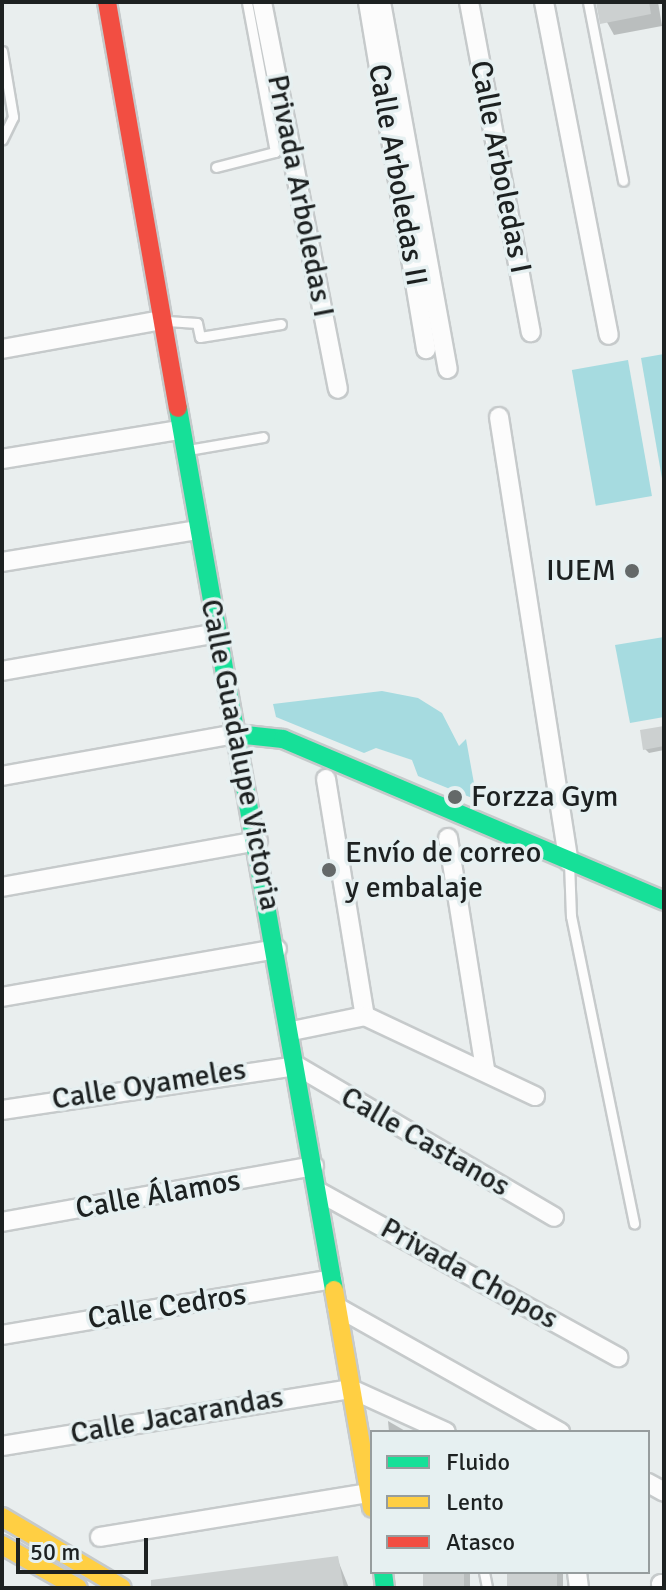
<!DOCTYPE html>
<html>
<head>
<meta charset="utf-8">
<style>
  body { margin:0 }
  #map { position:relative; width:666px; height:1590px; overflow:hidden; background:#e9eeee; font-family:Signika,sans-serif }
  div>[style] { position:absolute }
  .green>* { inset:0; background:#a6dbe0; transform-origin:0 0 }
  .shadow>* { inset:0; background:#0003; transform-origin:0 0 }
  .building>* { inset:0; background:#ccd0d0; transform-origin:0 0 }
  .roads { filter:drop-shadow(2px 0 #c6cacb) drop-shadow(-2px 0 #c6cacb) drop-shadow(0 2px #c6cacb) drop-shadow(0 -2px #c6cacb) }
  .lane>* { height:9px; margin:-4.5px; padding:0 4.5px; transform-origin:4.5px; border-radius:4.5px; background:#fcfcfc }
  .street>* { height:18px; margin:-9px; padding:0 9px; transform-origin:9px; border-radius:9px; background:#fcfcfc }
  .fast>* { height:18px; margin:-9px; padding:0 9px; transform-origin:9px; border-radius:9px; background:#16e098 }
  .slow>* { height:18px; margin:-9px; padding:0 9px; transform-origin:9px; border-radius:9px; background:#ffcf43 }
  .jam>* { height:18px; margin:-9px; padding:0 9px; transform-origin:9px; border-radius:9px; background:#f24e42 }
  .dots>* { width:22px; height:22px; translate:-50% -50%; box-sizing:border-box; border:4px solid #e6f0f1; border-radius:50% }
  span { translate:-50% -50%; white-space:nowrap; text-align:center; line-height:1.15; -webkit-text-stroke:7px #e6f0f1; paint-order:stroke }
  .street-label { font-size:30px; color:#1d2121 }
  .poi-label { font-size:30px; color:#1d2121 }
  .right { translate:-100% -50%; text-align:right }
  .left { translate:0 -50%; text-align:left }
  .frame { position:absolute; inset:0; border:4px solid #1d2121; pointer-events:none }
  .legend { position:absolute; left:370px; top:1430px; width:280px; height:144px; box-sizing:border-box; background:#e6f0f1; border:2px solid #969d9e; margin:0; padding:10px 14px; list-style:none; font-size:24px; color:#1d2121 }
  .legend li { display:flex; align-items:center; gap:16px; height:40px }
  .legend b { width:40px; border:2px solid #969d9e }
  .scale { position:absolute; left:16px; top:1538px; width:132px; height:36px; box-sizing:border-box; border:4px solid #1d2121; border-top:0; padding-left:10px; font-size:24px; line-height:28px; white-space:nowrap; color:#1d2121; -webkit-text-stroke:6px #e6f0f1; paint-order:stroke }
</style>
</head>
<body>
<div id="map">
  <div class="green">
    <i style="clip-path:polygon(664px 354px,664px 490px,641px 358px)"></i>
    <i style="left:628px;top:360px;width:138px;height:57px;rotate:80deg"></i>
    <i style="clip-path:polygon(664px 637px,664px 717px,630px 723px,615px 645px)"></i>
    <i style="clip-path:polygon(382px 691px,418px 698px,442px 713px,459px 746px,466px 739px,477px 800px,418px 776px,412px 760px,376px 748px,364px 753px,276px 717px,273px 704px)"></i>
  </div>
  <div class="shadow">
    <i style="clip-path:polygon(596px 2px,658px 2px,662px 26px,614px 35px)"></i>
    <i style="clip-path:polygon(664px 728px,664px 750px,649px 753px,645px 749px)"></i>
    <i style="clip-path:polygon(388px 1421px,407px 1432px,389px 1432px)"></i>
    <i style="clip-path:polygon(337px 1558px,349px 1588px,171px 1588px)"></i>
    <i style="left:425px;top:1572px;width:45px;height:16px"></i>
    <i style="left:509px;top:1572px;width:54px;height:16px"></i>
  </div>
  <div class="building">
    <i style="clip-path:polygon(596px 2px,649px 2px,651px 14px,600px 24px)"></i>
    <i style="clip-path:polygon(664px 726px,664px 746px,643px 750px,640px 730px)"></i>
    <i style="clip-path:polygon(338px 1556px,344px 1588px,151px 1588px,151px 1580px)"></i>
    <i style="left:423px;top:1572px;width:41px;height:16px"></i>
    <i style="left:507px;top:1572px;width:50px;height:16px"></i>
  </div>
  <div class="roads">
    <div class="lane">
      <i style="left:588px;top:2px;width:182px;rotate:78.9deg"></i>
      <i style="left:2px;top:51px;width:67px;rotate:80.5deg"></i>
      <i style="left:13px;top:117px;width:25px;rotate:116deg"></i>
      <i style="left:216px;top:167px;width:61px;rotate:-14.3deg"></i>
      <i style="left:275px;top:152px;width:153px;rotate:-100.6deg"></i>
      <i style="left:167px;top:321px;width:30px;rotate:4deg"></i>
      <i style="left:197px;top:323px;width:14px;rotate:78deg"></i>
      <i style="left:200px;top:337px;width:82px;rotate:-9.1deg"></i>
      <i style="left:188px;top:450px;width:76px;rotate:-9.8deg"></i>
      <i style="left:569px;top:862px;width:54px;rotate:87.9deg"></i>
      <i style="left:571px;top:916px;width:314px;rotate:78.4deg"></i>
      <i style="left:484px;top:1572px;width:16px;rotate:79deg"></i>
    </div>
    <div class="street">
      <i style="left:262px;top:2px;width:394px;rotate:78.9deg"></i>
      <i style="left:368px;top:2px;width:352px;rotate:80.5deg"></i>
      <i style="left:381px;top:2px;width:373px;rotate:79.7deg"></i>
      <i style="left:469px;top:2px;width:336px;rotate:79.4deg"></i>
      <i style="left:544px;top:2px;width:339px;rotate:79deg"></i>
      <i style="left:2px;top:349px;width:163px;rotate:-10.3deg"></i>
      <i style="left:499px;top:417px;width:450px;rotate:81.1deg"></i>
      <i style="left:2px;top:459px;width:180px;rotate:-9.3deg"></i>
      <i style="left:2px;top:562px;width:199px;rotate:-9.3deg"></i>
      <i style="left:2px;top:671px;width:218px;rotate:-10deg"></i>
      <i style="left:2px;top:776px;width:238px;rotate:-10.2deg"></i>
      <i style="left:326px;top:779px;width:240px;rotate:80.7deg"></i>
      <i style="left:448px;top:838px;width:235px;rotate:80.9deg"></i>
      <i style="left:2px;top:887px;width:260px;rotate:-10.2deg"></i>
      <i style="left:2px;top:997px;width:279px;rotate:-9.9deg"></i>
      <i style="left:292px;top:1031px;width:75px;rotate:-11.6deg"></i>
      <i style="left:365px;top:1016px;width:188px;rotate:25.2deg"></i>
      <i style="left:2px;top:1110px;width:298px;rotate:-8.5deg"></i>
      <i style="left:297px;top:1066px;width:298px;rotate:30.4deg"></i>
      <i style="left:319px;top:1192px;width:342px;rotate:28.9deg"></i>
      <i style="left:2px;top:1222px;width:317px;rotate:-10.2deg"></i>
      <i style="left:337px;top:1307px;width:256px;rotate:29.3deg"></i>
      <i style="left:2px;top:1335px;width:335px;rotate:-9.6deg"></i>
      <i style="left:2px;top:1446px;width:354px;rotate:-9.3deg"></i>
      <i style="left:351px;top:1389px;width:104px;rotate:24.4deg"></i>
      <i style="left:648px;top:1483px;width:18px;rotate:29deg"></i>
      <i style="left:100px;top:1537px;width:273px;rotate:-9.3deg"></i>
      <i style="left:577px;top:1572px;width:16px;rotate:83deg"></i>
      <i style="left:661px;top:1584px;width:4px;rotate:76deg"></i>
    </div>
    <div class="fast">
      <i style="left:178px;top:408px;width:896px;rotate:79.97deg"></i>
      <i style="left:236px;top:734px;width:47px;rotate:6.1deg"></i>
      <i style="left:283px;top:739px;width:414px;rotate:23deg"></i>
      <i style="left:383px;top:1572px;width:16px;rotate:83deg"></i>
    </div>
    <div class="slow">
      <i style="left:334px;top:1290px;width:221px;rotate:80.1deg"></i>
      <i style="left:2px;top:1517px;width:139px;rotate:30.6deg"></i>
      <i style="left:2px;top:1545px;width:87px;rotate:29.5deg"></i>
    </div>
    <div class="jam">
      <i style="left:107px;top:2px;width:412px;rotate:80.1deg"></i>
    </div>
  </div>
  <div class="dots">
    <i style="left:632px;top:571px;background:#646969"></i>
    <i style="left:455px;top:797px;background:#646969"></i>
    <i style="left:329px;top:870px;background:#646969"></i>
  </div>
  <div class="street-label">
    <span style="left:500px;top:167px;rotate:79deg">Calle Arboledas I</span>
    <span style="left:397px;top:175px;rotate:80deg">Calle Arboledas II</span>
    <span style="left:300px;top:196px;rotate:79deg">Privada Arboledas I</span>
    <span style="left:240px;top:755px;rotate:79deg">Calle Guadalupe Victoria</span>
    <span style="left:149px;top:1085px;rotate:-9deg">Calle Oyameles</span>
    <span style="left:425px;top:1142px;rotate:30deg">Calle Castanos</span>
    <span style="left:158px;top:1195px;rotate:-10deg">Calle Álamos</span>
    <span style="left:469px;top:1274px;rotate:29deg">Privada Chopos</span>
    <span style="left:167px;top:1307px;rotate:-9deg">Calle Cedros</span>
    <span style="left:177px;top:1416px;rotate:-10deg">Calle Jacarandas</span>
  </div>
  <div class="poi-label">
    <span class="right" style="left:616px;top:571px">IUEM</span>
    <span class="left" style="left:471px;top:797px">Forzza Gym</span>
    <span class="left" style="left:345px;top:870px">Envío de correo<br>y embalaje</span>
  </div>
  <div class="frame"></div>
  <ul class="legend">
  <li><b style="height:10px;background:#16e098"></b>Fluido</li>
  <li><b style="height:10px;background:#ffcf43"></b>Lento</li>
  <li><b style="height:10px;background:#f24e42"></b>Atasco</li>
  </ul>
  <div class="scale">50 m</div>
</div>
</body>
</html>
